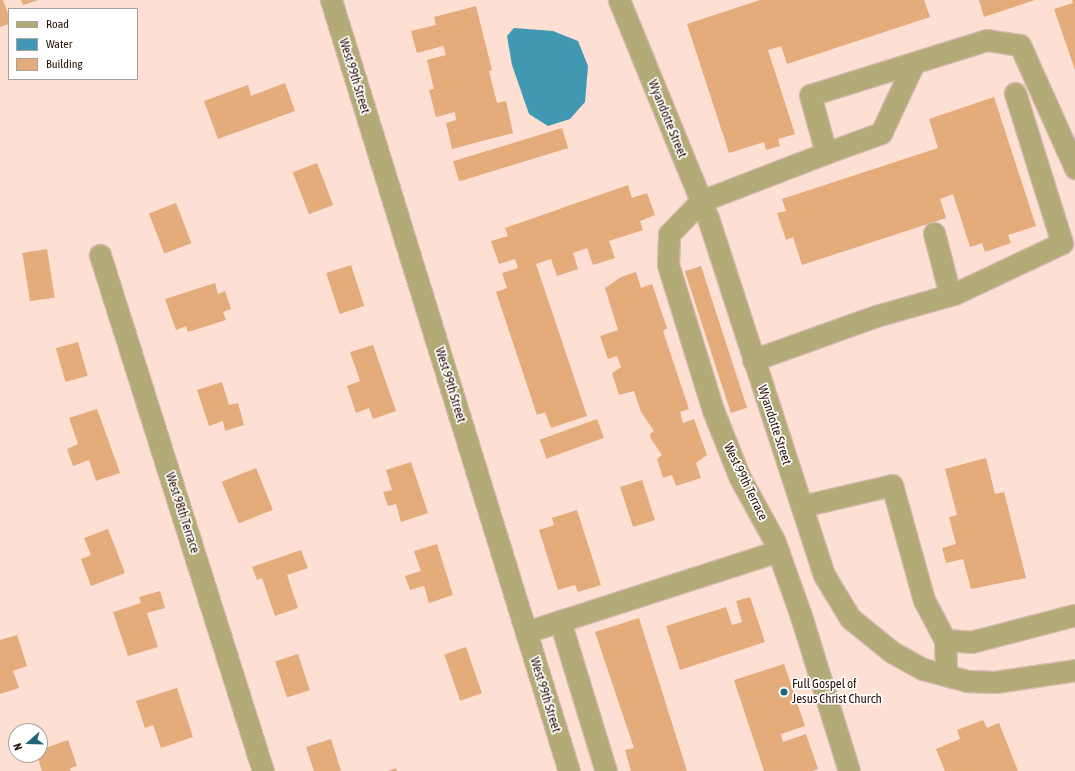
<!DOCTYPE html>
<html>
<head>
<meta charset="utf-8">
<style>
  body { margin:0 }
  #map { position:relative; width:1075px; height:771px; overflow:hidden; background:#fedfd4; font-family:"Asap Condensed",sans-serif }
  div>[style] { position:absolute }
  .water>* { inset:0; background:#4098b2 }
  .building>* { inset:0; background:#e4ab7b; transform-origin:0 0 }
  .roads { filter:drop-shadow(1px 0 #d8baaf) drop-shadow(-1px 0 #d8baaf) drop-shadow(0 1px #d8baaf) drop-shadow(0 -1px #d8baaf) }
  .minor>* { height:21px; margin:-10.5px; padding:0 10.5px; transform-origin:10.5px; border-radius:10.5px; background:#b2ab78 }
  .dots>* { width:11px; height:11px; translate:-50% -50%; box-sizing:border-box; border:2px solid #fff; border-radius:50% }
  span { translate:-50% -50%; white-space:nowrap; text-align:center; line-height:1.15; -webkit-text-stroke:3.5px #fff; paint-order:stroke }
  .street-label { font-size:13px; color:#2b1208 }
  .poi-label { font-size:13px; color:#2b1208 }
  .left { translate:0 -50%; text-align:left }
  .legend { position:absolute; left:8px; top:8px; width:130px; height:72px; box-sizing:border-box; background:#fff; border:1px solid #aaa09c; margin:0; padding:5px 7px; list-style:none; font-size:12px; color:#2b1208 }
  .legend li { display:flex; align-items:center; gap:8px; height:20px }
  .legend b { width:20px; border:1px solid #aaa09c }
  .north { position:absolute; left:8px; top:723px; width:40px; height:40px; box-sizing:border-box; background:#fff; border:1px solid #aaa09c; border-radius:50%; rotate:250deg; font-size:11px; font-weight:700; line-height:16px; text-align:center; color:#2b1208 }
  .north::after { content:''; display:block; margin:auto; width:14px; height:18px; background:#236578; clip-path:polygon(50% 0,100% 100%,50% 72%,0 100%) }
</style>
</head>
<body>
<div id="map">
  <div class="water">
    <i style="clip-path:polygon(514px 28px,553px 31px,578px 41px,588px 66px,585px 102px,570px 119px,548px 126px,529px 114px,512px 65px,507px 36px)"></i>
  </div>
  <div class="building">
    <i style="clip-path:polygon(0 0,3px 0,9px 16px,9px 24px,0 27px)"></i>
    <i style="clip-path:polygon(21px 0,38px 0,23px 5px)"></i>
    <i style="clip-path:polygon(760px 0,924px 0,930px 17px,787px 64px,781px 46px,768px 50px,795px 134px,778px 139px,780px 146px,766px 150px,764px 142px,729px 153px,687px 24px)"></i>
    <i style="clip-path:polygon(979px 0,1035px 0,984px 17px)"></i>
    <i style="clip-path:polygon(1072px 0,1075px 0,1075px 70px,1054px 9px,1073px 3px)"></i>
    <i style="clip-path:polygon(476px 6px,492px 70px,489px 71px,497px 103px,506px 101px,513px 133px,452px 149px,446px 123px,456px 120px,455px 112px,436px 117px,429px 90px,434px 89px,427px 60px,446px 55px,443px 46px,417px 53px,411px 31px,436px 25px,434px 17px)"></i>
    <i style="clip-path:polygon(285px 83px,295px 111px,218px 139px,204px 101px,248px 85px,251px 96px)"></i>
    <i style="clip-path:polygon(994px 97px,1036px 226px,1008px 235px,1011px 243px,985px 252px,982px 243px,970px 247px,953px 194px,940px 199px,946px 218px,802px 265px,793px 237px,786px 240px,777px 213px,786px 211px,782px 199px,938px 148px,929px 119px)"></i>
    <i style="left:562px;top:128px;width:21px;height:114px;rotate:73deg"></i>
    <i style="left:317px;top:163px;width:45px;height:26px;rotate:69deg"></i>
    <i style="clip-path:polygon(628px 185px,632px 198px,647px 193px,655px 215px,640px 221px,643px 230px,609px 241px,615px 258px,593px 265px,587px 248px,573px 253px,578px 269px,557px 276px,551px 259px,536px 264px,587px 416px,551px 428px,545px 412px,537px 415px,496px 292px,507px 288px,502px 273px,518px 268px,515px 259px,499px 264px,491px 241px,508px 236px,505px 228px)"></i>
    <i style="left:176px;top:203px;width:43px;height:29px;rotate:69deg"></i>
    <i style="left:47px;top:249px;width:49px;height:25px;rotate:81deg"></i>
    <i style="left:351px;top:265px;width:43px;height:26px;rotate:72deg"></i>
    <i style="left:701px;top:266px;width:149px;height:17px;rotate:72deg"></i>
    <i style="clip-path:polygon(636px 272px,641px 288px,652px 284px,667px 328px,663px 331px,689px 409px,680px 412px,683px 423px,694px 419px,707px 455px,696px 463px,701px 478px,676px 486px,672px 475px,663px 478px,657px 459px,662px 455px,651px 439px,650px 434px,654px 431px,641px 412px,634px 391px,619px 395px,612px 373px,621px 367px,617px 356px,608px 359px,600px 336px,618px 330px,605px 288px,621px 277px)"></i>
    <i style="clip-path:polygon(215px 283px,218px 294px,225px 291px,231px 309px,223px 312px,226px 320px,188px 332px,186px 326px,176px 330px,165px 299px)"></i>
    <i style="left:78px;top:342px;width:35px;height:23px;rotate:74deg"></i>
    <i style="clip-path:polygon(373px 345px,396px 411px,373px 419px,369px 408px,356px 413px,347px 386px,360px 381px,350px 352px)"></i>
    <i style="clip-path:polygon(222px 382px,229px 405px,238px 403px,244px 425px,225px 431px,223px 421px,209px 426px,197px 390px)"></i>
    <i style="clip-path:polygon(97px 409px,120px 473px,96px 481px,89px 460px,73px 466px,67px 449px,78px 444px,69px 418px)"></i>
    <i style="left:597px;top:419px;width:20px;height:61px;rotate:70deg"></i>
    <i style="clip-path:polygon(986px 458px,995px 494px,1004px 492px,1026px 578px,971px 589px,963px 559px,946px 563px,942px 548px,956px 544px,949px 517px,957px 515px,945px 469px)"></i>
    <i style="clip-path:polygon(411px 462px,428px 513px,401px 522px,396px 504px,388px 506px,383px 492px,392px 490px,386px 470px)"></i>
    <i style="left:256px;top:468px;width:45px;height:37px;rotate:68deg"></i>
    <i style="left:642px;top:480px;width:42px;height:23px;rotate:72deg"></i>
    <i style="clip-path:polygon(577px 510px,601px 585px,578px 592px,575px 585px,558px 590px,539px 530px,554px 525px,552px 518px)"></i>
    <i style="clip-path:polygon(108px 529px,125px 573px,91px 586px,81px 559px,91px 555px,84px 538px)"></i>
    <i style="clip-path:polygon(437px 544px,453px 595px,429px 603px,424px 586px,410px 590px,405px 576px,421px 571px,414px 551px)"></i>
    <i style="clip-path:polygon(301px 550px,308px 568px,287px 575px,298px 608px,275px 616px,262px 578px,257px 580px,252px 567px)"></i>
    <i style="clip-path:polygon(160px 591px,165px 608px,147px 613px,158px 647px,128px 656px,113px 612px,141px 603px,139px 597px)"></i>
    <i style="clip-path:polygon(750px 597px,765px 642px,680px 670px,666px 626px,726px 607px,732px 625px,742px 622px,736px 601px)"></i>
    <i style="clip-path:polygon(639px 618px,687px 771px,631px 771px,625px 750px,634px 748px,595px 632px)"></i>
    <i style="clip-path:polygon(17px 635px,27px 666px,13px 671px,19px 688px,0 694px,0 640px)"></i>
    <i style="left:466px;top:647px;width:49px;height:23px;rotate:71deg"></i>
    <i style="left:298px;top:654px;width:38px;height:24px;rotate:72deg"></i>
    <i style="clip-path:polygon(784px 664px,805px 726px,781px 734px,783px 742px,806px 734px,818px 769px,813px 771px,764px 771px,734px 680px)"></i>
    <i style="clip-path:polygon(177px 688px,193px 737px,161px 748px,153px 725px,145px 728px,136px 701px)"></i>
    <i style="clip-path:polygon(983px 720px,987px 728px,999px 723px,1018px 771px,945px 771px,936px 749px,960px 739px,957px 730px)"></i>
    <i style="clip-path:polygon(331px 739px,341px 771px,314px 771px,306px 747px)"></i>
    <i style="clip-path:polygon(68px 740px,77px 766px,70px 768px,71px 771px,42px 771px,37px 755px,40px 755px,40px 750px)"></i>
    <i style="clip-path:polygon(396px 768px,397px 771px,388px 771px)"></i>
  </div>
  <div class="roads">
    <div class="minor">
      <i style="left:331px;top:0;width:807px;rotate:72.85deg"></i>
      <i style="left:619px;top:0;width:235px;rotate:67.8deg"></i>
      <i style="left:708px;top:218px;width:375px;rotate:72deg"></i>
      <i style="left:824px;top:575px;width:50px;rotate:58.8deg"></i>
      <i style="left:850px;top:618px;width:54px;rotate:39deg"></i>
      <i style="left:892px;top:652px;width:35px;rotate:29deg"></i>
      <i style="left:923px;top:669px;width:46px;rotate:15.3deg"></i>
      <i style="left:967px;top:681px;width:28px;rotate:2deg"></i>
      <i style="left:995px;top:682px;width:81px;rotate:-8.5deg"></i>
      <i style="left:826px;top:153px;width:59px;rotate:-20deg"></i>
      <i style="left:881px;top:133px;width:75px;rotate:-64.8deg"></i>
      <i style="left:934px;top:233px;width:64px;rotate:75.5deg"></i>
      <i style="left:100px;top:255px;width:541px;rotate:72.47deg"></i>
      <i style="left:753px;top:360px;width:131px;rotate:-19.7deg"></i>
      <i style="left:876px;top:316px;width:81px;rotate:-15.8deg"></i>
      <i style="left:954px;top:294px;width:119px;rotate:-25.3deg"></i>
      <i style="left:1062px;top:243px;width:157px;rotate:-107.4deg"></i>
      <i style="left:802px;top:506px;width:92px;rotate:-13.1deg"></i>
      <i style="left:892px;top:485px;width:119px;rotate:74.5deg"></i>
      <i style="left:924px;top:600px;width:45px;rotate:62.3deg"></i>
      <i style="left:945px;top:640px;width:26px;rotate:4deg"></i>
      <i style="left:971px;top:642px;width:107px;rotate:-14.6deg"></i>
      <i style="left:560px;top:621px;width:157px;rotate:73deg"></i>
      <i style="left:526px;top:632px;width:265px;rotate:-17.8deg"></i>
      <i style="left:945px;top:640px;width:35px;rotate:88deg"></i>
      <i style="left:849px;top:771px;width:165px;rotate:-107.2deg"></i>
      <i style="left:800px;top:613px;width:77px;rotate:-109.6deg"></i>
      <i style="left:774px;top:540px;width:71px;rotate:-118.7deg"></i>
      <i style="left:740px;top:478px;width:73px;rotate:-111.7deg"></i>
      <i style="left:713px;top:410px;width:152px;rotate:-107.2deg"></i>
      <i style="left:668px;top:265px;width:31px;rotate:-88deg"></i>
      <i style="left:669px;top:234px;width:46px;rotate:-45.9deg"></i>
      <i style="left:701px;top:201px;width:134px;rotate:-21deg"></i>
      <i style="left:826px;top:153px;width:60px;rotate:-105.4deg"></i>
      <i style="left:810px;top:95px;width:185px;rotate:-17.3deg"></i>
      <i style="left:987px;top:40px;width:33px;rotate:9deg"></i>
      <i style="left:1020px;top:45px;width:135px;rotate:65.9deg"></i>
    </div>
  </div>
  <div class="dots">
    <i style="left:784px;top:692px;background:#236578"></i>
  </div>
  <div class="street-label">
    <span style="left:354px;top:76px;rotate:73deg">West 99th Street</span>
    <span style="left:667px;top:119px;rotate:68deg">Wyandotte Street</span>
    <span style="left:450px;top:385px;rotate:73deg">West 99th Street</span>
    <span style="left:774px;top:425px;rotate:72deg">Wyandotte Street</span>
    <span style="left:745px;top:482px;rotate:64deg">West 99th Terrace</span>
    <span style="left:182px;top:513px;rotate:72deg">West 98th Terrace</span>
    <span style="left:545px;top:695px;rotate:73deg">West 99th Street</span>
  </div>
  <div class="poi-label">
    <span class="left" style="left:792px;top:692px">Full Gospel of<br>Jesus Christ Church</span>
  </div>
  <ul class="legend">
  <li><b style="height:5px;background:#b2ab78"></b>Road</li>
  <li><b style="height:11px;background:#4098b2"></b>Water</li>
  <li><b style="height:11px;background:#e4ab7b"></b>Building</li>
  </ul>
  <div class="north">N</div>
</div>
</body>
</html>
